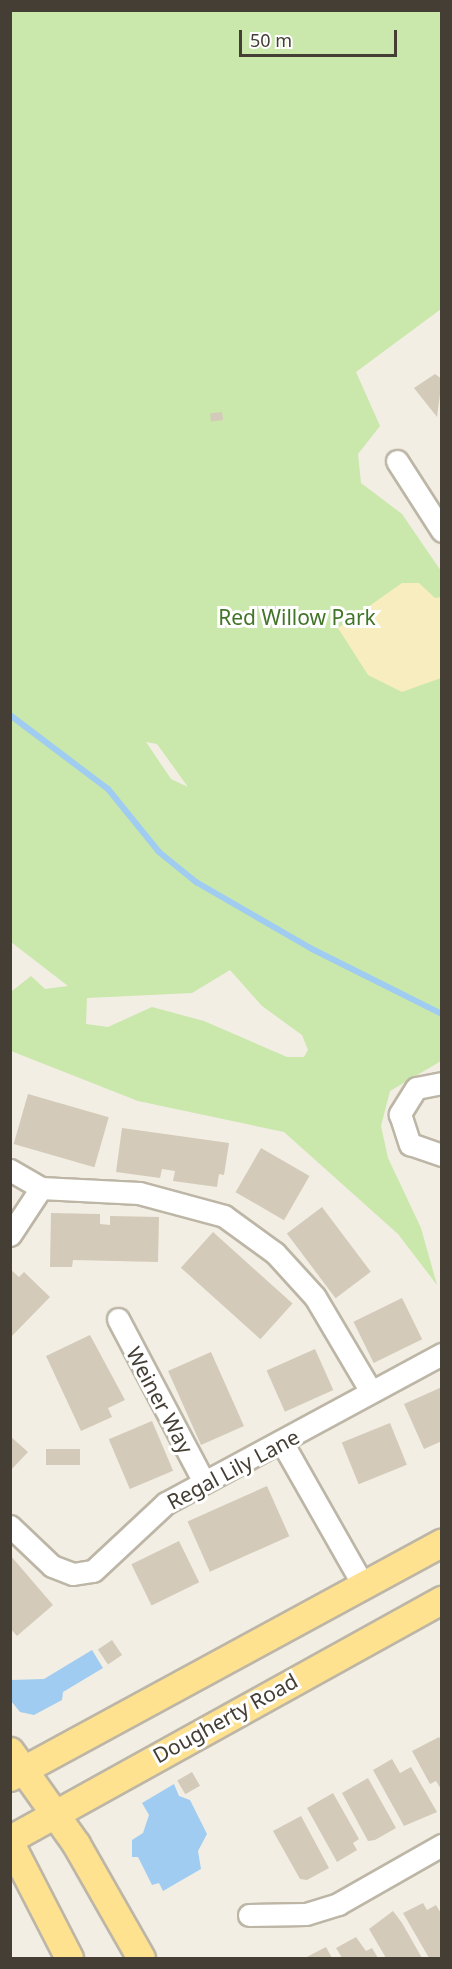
<!DOCTYPE html>
<html>
<head>
<meta charset="utf-8">
<style>
  body { margin:0 }
  #map { position:relative; width:452px; height:1969px; overflow:hidden; background:#f2eee3; font-family:"Noto Sans",sans-serif }
  div>[style] { position:absolute }
  .green>* { inset:0; background:#cae7ac }
  .sand>* { inset:0; background:#f7edbe }
  .water>* { inset:0; background:#9fccf0 }
  .stream>* { height:6px; margin:-3px; padding:0 3px; transform-origin:3px; border-radius:3px; background:#9fccf0 }
  .building>* { inset:0; background:#d3cab9; transform-origin:0 0 }
  .roads { filter:drop-shadow(2px 0 #bdb6a6) drop-shadow(-2px 0 #bdb6a6) drop-shadow(0 2px #bdb6a6) drop-shadow(0 -2px #bdb6a6) }
  .minor>* { height:21px; margin:-10.5px; padding:0 10.5px; transform-origin:10.5px; border-radius:10.5px; background:#fff }
  .major>* { height:27px; margin:-13.5px; padding:0 13.5px; transform-origin:13.5px; border-radius:13.5px; background:#fee290 }
  span { translate:-50% -50%; white-space:nowrap; text-align:center; line-height:1.15; -webkit-text-stroke:6px #fff; paint-order:stroke }
  .park-label { font-size:21px; color:#427528 }
  .street-label { font-size:21px; color:#443e34 }
  .frame { position:absolute; inset:0; border:12px solid #443e34; pointer-events:none }
  .scale { position:absolute; left:239px; top:30px; width:158px; height:27px; box-sizing:border-box; border:3px solid #443e34; border-top:0; padding-left:8px; font-size:18px; line-height:21px; white-space:nowrap; color:#443e34; -webkit-text-stroke:4px #fff; paint-order:stroke }
</style>
</head>
<body>
<div id="map">
  <div class="green">
    <i style="clip-path:polygon(evenodd,11px 11px,441px 11px,441px 309px,356px 372px,380px 426px,358px 454px,361px 483px,402px 514px,441px 571px,441px 1061px,390px 1091px,381px 1126px,388px 1158px,421px 1228px,437px 1285px,398px 1234px,284px 1132px,138px 1101px,11px 1051px,12px 991px,31px 976px,45px 989px,68px 986px,11px 942px,11px 11px,146px 742px,157px 744px,188px 787px,171px 779px,146px 742px,11px 11px,230px 970px,262px 1006px,302px 1035px,308px 1050px,304px 1057px,287px 1057px,204px 1021px,152px 1007px,108px 1027px,86px 1024px,87px 998px,192px 993px,230px 970px)"></i>
  </div>
  <div class="sand">
    <i style="clip-path:polygon(402px 583px,419px 583px,435px 598px,442px 597px,441px 678px,402px 692px,368px 675px,338px 628px)"></i>
  </div>
  <div class="water">
    <i style="clip-path:polygon(92px 1650px,103px 1668px,63px 1692px,62px 1700px,34px 1715px,20px 1712px,11px 1701px,11px 1680px,44px 1679px)"></i>
    <i style="clip-path:polygon(174px 1784px,179px 1796px,190px 1800px,207px 1834px,198px 1851px,201px 1869px,163px 1891px,159px 1883px,152px 1885px,138px 1857px,132px 1857px,132px 1840px,143px 1833px,149px 1815px,142px 1803px)"></i>
  </div>
  <div class="stream">
    <i style="left:10px;top:715px;width:123px;rotate:37.1deg"></i>
    <i style="left:108px;top:789px;width:81px;rotate:51deg"></i>
    <i style="left:159px;top:852px;width:48px;rotate:39deg"></i>
    <i style="left:196px;top:882px;width:134px;rotate:30deg"></i>
    <i style="left:312px;top:949px;width:145px;rotate:26.6deg"></i>
  </div>
  <div class="building">
    <i style="clip-path:polygon(435px 374px,442px 379px,437px 417px,414px 388px)"></i>
    <i style="left:222px;top:412px;width:8px;height:12px;rotate:83deg"></i>
    <i style="left:28px;top:1094px;width:84px;height:52px;rotate:16deg"></i>
    <i style="clip-path:polygon(122px 1128px,229px 1143px,224px 1175px,219px 1174px,217px 1187px,173px 1181px,175px 1171px,162px 1169px,160px 1178px,116px 1172px)"></i>
    <i style="left:261px;top:1148px;width:56px;height:51px;rotate:30deg"></i>
    <i style="left:322px;top:1207px;width:81px;height:44px;rotate:53deg"></i>
    <i style="clip-path:polygon(51px 1213px,100px 1214px,100px 1224px,110px 1225px,110px 1216px,159px 1217px,158px 1262px,73px 1260px,72px 1267px,50px 1267px)"></i>
    <i style="left:213px;top:1232px;width:107px;height:48px;rotate:42deg"></i>
    <i style="clip-path:polygon(10px 1269px,19px 1277px,24px 1272px,50px 1297px,10px 1338px)"></i>
    <i style="left:402px;top:1298px;width:46px;height:54px;rotate:64deg"></i>
    <i style="clip-path:polygon(90px 1335px,125px 1400px,108px 1408px,112px 1417px,81px 1431px,46px 1356px)"></i>
    <i style="left:315px;top:1349px;width:45px;height:53px;rotate:66deg"></i>
    <i style="left:211px;top:1352px;width:81px;height:47px;rotate:66deg"></i>
    <i style="clip-path:polygon(442px 1387px,442px 1441px,424px 1449px,404px 1404px)"></i>
    <i style="left:152px;top:1421px;width:54px;height:47px;rotate:67deg"></i>
    <i style="left:390px;top:1423px;width:45px;height:52px;rotate:68deg"></i>
    <i style="clip-path:polygon(10px 1436px,28px 1452px,10px 1471px)"></i>
    <i style="left:80px;top:1449px;width:16px;height:34px;rotate:90deg"></i>
    <i style="left:267px;top:1486px;width:55px;height:87px;rotate:66deg"></i>
    <i style="left:179px;top:1541px;width:46px;height:53px;rotate:64deg"></i>
    <i style="clip-path:polygon(10px 1555px,53px 1605px,17px 1636px,10px 1628px)"></i>
    <i style="left:112px;top:1640px;width:18px;height:17px;rotate:56deg"></i>
    <i style="clip-path:polygon(439px 1737px,442px 1741px,442px 1791px,436px 1781px,430px 1784px,412px 1751px)"></i>
    <i style="clip-path:polygon(392px 1759px,400px 1773px,411px 1767px,437px 1812px,404px 1826px,373px 1770px)"></i>
    <i style="left:192px;top:1772px;width:16px;height:17px;rotate:60deg"></i>
    <i style="clip-path:polygon(368px 1778px,396px 1828px,375px 1840px,368px 1841px,342px 1793px)"></i>
    <i style="clip-path:polygon(333px 1793px,359px 1839px,353px 1843px,357px 1850px,337px 1862px,307px 1808px)"></i>
    <i style="clip-path:polygon(301px 1816px,329px 1868px,307px 1880px,300px 1879px,273px 1831px)"></i>
    <i style="clip-path:polygon(423px 1903px,427px 1910px,436px 1905px,442px 1915px,442px 1958px,429px 1958px,403px 1913px)"></i>
    <i style="clip-path:polygon(393px 1911px,402px 1923px,422px 1958px,386px 1958px,369px 1929px)"></i>
    <i style="clip-path:polygon(356px 1937px,366px 1951px,372px 1948px,378px 1958px,342px 1958px,336px 1948px)"></i>
    <i style="clip-path:polygon(326px 1947px,332px 1958px,305px 1958px)"></i>
  </div>
  <div class="roads">
    <div class="minor">
      <i style="left:397px;top:461px;width:83px;rotate:57.3deg"></i>
      <i style="left:442px;top:1083px;width:26px;rotate:169deg"></i>
      <i style="left:416px;top:1088px;width:31px;rotate:122deg"></i>
      <i style="left:400px;top:1114px;width:32px;rotate:72deg"></i>
      <i style="left:410px;top:1144px;width:34px;rotate:19deg"></i>
      <i style="left:10px;top:1170px;width:36px;rotate:30deg"></i>
      <i style="left:41px;top:1188px;width:98px;rotate:2.9deg"></i>
      <i style="left:139px;top:1193px;width:88px;rotate:15.1deg"></i>
      <i style="left:224px;top:1216px;width:63px;rotate:36deg"></i>
      <i style="left:275px;top:1253px;width:59px;rotate:47.7deg"></i>
      <i style="left:315px;top:1297px;width:108px;rotate:59.4deg"></i>
      <i style="left:10px;top:1235px;width:56px;rotate:-56.6deg"></i>
      <i style="left:118px;top:1319px;width:182px;rotate:62.2deg"></i>
      <i style="left:283px;top:1444px;width:160px;rotate:60.4deg"></i>
      <i style="left:10px;top:1526px;width:58px;rotate:43.6deg"></i>
      <i style="left:52px;top:1566px;width:22px;rotate:21deg"></i>
      <i style="left:73px;top:1574px;width:20px;rotate:-9deg"></i>
      <i style="left:93px;top:1571px;width:100px;rotate:-43deg"></i>
      <i style="left:166px;top:1503px;width:314px;rotate:-28.4deg"></i>
      <i style="left:249px;top:1915px;width:57px;rotate:-1deg"></i>
      <i style="left:306px;top:1914px;width:34px;rotate:-17deg"></i>
      <i style="left:338px;top:1904px;width:120px;rotate:-29.6deg"></i>
    </div>
    <div class="major">
      <i style="left:10px;top:1751px;width:114px;rotate:54.6deg"></i>
      <i style="left:76px;top:1844px;width:131px;rotate:60.3deg"></i>
      <i style="left:10px;top:1777px;width:492px;rotate:-28.5deg"></i>
      <i style="left:10px;top:1839px;width:494px;rotate:-29deg"></i>
      <i style="left:10px;top:1843px;width:129px;rotate:62.8deg"></i>
    </div>
  </div>
  <div class="park-label">
    <span style="left:297px;top:617px">Red Willow Park</span>
  </div>
  <div class="street-label">
    <span style="left:160px;top:1400px;rotate:62deg">Weiner Way</span>
    <span style="left:233px;top:1469px;rotate:-28deg">Regal Lily Lane</span>
    <span style="left:225px;top:1718px;rotate:-29deg">Dougherty Road</span>
  </div>
  <div class="frame"></div>
  <div class="scale">50 m</div>
</div>
</body>
</html>
